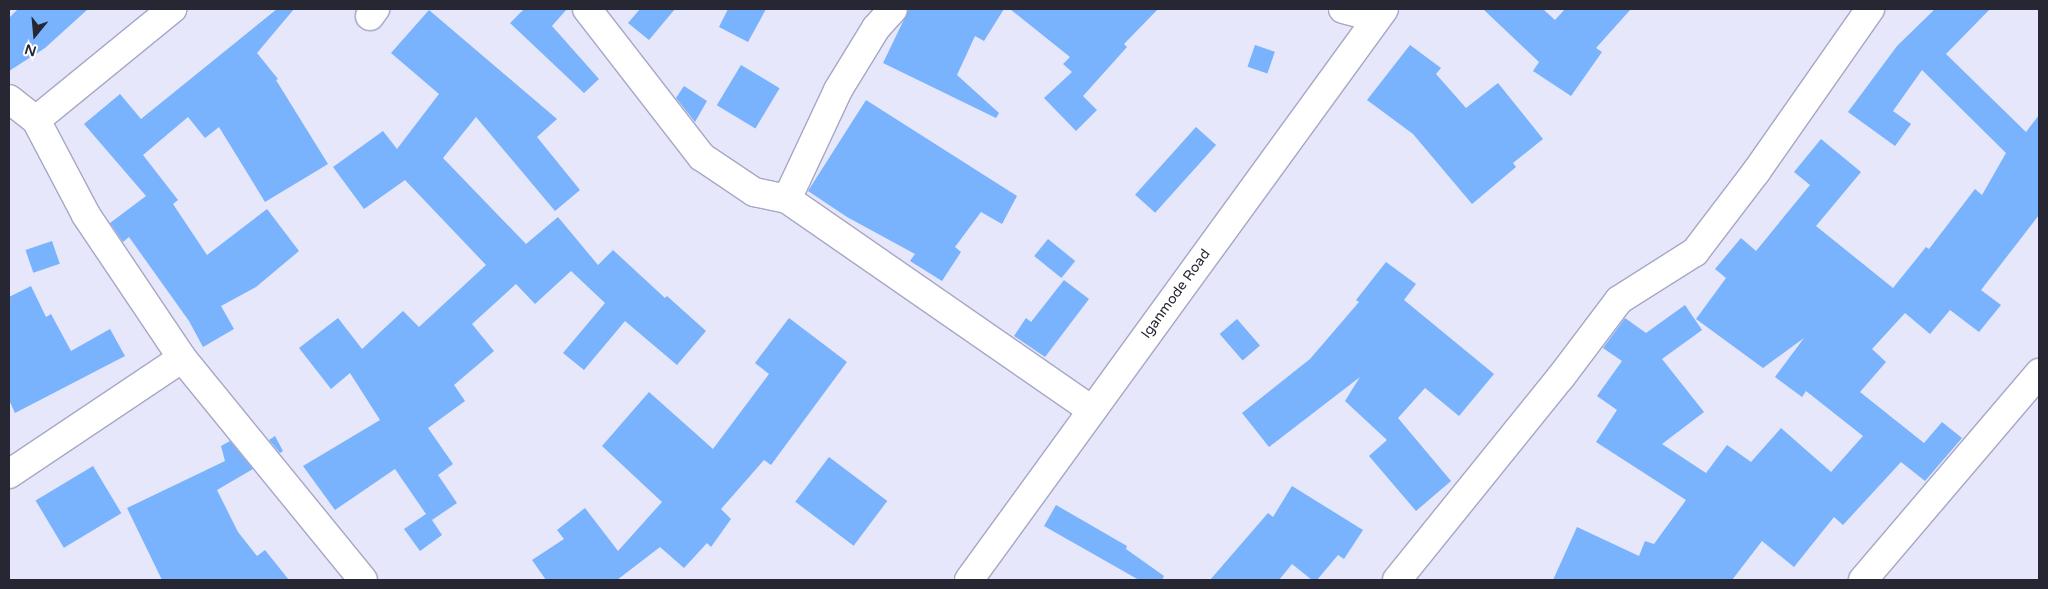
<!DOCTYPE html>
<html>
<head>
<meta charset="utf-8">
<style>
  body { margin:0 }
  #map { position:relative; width:2048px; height:589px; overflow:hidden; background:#e6e7fa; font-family:"Varela Round",sans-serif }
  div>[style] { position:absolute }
  .building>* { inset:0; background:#79b2fd; transform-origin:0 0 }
  .roads { filter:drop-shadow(1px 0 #a6a7c6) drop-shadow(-1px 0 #a6a7c6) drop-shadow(0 1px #a6a7c6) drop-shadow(0 -1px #a6a7c6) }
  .minor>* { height:28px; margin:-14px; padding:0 14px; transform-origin:14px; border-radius:14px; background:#fff }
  span { translate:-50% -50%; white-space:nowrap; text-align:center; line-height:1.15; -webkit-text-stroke:4.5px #fff; paint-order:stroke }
  .street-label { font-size:14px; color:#272733 }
  .frame { position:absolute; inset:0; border:10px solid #272733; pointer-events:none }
  .north { position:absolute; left:10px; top:10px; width:50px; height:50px; -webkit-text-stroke:4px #fff; paint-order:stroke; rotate:197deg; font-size:14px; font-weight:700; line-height:20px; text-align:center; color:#272733 }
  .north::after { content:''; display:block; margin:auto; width:18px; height:22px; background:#272733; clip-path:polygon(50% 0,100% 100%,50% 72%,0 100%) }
</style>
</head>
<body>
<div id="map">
  <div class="building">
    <i style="clip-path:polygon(18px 9px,88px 9px,45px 48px,9px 71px,9px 18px)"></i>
    <i style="clip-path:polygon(277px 9px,294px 9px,257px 53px,278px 79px,276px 80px,328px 164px,265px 202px,219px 127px,205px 138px,188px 117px,143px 155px,178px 200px,173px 204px,207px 255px,267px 209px,299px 251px,256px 287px,221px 306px,234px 329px,203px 347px,189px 321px,129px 237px,123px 242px,110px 223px,146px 196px,84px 124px,120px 94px,141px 119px)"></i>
    <i style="clip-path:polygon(524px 9px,567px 9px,552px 26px,599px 79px,584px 93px,510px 23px)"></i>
    <i style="clip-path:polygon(640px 9px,675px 9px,649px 40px,628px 23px)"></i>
    <i style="clip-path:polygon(728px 9px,766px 9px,748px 42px,719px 27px)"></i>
    <i style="clip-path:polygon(909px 9px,1004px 9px,984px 41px,975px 36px,957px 75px,999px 113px,996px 118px,883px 63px)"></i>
    <i style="clip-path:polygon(1010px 9px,1158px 9px,1124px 44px,1127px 47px,1083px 96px,1097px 110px,1076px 131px,1044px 98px,1072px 72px,1063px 64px,1070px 57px)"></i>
    <i style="clip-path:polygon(1483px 9px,1543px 9px,1555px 20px,1565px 9px,1631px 9px,1596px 48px,1602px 52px,1571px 96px,1533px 71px,1539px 62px)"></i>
    <i style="clip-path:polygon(1935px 9px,1990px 9px,1946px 54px,2026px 132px,2039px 115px,2039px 215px,1981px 290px,2001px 305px,1979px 332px,1950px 310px,1930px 334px,1905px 313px,1872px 349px,1886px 362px,1860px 392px,1924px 443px,1942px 422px,1962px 438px,1925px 481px,1901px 462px,1843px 525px,1834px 517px,1794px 567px,1762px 541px,1732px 580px,1553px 580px,1577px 527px,1639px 556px,1645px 541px,1654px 544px,1686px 500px,1596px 442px,1617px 410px,1597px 396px,1622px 361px,1603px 348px,1625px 318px,1646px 333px,1685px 305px,1702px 330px,1662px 359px,1704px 412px,1662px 444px,1706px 473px,1727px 445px,1751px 462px,1781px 428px,1831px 472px,1863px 436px,1806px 391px,1802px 397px,1775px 377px,1804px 338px,1763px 368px,1696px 319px,1726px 278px,1715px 269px,1741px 238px,1756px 251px,1810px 185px,1794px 172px,1821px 139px,1861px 172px,1816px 226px,1893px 288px,1926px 247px,1929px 249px,1975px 189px,1982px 195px,2006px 153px,1922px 70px,1893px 111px,1911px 124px,1895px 146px,1848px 112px,1897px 46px)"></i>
    <i style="clip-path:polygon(429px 10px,557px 119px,537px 137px,580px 190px,555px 211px,476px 117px,443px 158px,526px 244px,558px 217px,598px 265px,613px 250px,665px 298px,667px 296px,706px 331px,677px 365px,625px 321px,584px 370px,563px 353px,605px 303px,571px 271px,535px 304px,516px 284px,472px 324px,494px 351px,454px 385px,465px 401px,428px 428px,453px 464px,438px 475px,457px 503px,432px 520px,442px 535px,420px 551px,404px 529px,426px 514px,395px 469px,335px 510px,303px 466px,380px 420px,350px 373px,331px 389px,299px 348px,338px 318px,362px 349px,403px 311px,419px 327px,486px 265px,405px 180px,364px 209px,333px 167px,383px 131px,397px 149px,439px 94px,391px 53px)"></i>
    <i style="left:1255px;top:45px;width:21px;height:23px;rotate:19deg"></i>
    <i style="clip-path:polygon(1410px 45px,1441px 68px,1436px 74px,1466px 108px,1498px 83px,1543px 139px,1513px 163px,1516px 167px,1472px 204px,1413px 134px,1367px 100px)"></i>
    <i style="left:741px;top:65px;width:45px;height:47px;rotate:31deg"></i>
    <i style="clip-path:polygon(684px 86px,707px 101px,695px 122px,676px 98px)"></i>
    <i style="clip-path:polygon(866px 100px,1017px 196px,1002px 224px,981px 212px,955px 247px,961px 252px,942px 281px,910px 261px,915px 254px,847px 217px,808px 191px)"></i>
    <i style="left:1196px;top:127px;width:27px;height:91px;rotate:42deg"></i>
    <i style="left:1048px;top:239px;width:35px;height:22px;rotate:39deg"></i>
    <i style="left:52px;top:241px;width:24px;height:28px;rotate:71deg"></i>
    <i style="clip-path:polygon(1386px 262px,1416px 284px,1404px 300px,1494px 374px,1459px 416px,1425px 388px,1398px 418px,1451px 481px,1416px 511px,1369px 456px,1387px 440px,1345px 401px,1360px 377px,1269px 447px,1242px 413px,1310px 359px,1359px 302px,1356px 300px)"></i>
    <i style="clip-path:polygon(1064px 280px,1089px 299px,1045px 357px,1014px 336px,1026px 318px,1031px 322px)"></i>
    <i style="clip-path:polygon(31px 286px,46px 317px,51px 314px,71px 351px,110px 329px,125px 356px,15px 413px,9px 400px,9px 297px)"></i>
    <i style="clip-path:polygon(789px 318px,847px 362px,771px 465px,764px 460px,721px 509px,731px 519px,711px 547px,707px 543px,684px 568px,660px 547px,617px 580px,546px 580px,532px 560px,564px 539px,557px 530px,585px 508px,618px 551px,662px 502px,602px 446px,649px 392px,713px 449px,769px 374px,755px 363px)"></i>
    <i style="left:1237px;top:319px;width:35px;height:23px;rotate:49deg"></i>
    <i style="clip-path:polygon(275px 436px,283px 451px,280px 453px,269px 440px)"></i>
    <i style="clip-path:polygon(230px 441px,253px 469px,217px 490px,238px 532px,257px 556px,265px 550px,289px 580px,162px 580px,127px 508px,225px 461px,221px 446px)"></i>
    <i style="left:829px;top:457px;width:73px;height:56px;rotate:37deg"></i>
    <i style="left:93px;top:466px;width:55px;height:67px;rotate:59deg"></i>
    <i style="clip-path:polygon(1292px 486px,1363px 530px,1344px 559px,1338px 555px,1317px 580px,1312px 580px,1292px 564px,1279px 580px,1210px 580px,1268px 513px,1273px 517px)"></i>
    <i style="clip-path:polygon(1056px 505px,1127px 546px,1126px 549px,1164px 576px,1162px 580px,1139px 580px,1044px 526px)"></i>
  </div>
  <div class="roads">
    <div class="minor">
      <i style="left:587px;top:9px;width:187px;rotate:52.2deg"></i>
      <i style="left:702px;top:157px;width:63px;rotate:33.9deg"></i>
      <i style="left:754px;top:192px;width:34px;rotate:12deg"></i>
      <i style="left:787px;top:199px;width:371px;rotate:34.7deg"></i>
      <i style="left:1343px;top:9px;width:35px;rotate:15deg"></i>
      <i style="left:370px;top:16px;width:9px;rotate:-54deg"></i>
      <i style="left:9px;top:99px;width:34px;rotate:38deg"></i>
      <i style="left:36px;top:120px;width:107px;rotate:62.2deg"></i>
      <i style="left:86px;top:215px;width:172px;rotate:56.1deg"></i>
      <i style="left:182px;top:358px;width:286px;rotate:50.8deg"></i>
      <i style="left:36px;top:120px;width:176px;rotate:-39.2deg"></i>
      <i style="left:787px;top:199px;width:120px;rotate:-64.9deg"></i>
      <i style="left:838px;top:90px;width:73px;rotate:-58.5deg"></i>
      <i style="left:876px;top:28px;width:25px;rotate:-48deg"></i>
      <i style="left:9px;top:474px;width:208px;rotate:-33.8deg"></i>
      <i style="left:969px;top:580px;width:706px;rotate:-53.99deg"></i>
      <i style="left:1397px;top:580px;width:261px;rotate:-51.1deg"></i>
      <i style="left:1561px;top:377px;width:96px;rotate:-53deg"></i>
      <i style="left:1619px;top:300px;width:90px;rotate:-32.3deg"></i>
      <i style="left:1695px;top:252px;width:101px;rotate:-52.7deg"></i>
      <i style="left:1756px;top:172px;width:199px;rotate:-55deg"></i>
      <i style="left:1863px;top:580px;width:272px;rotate:-49.6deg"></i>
    </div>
  </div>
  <div class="street-label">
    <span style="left:1176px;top:294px;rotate:-54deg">Iganmode Road</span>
  </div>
  <div class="frame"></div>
  <div class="north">N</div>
</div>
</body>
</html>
